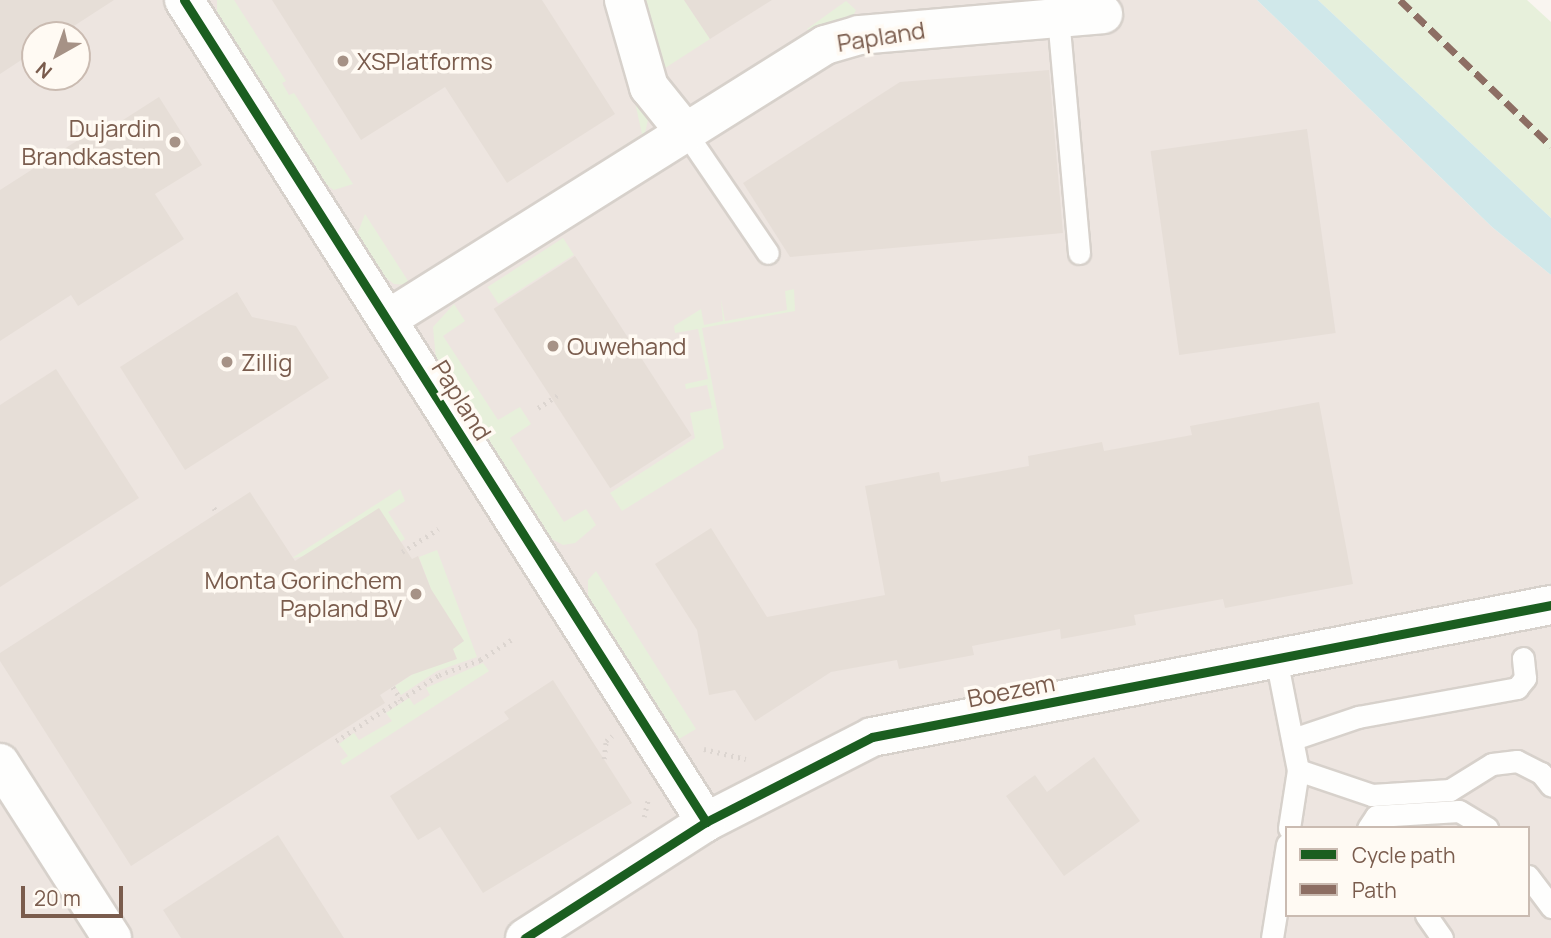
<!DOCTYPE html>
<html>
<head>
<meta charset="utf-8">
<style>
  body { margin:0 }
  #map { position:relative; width:1551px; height:938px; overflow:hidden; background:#f9f5f0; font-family:Manrope,sans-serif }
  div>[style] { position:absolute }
  .industrial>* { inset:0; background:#ede5e0 }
  .green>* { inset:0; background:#e7f0db; transform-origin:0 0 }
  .water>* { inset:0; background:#d0e8ea }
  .building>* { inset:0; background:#e6ded7; transform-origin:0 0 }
  .path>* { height:4.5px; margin-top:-2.25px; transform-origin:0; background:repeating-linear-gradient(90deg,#dcd5d0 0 2px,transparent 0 7px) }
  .roads { filter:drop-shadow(2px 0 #d7d1cb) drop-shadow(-2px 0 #d7d1cb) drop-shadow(0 2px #d7d1cb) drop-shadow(0 -2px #d7d1cb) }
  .lane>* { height:21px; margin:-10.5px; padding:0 10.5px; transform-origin:10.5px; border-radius:10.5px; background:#fefefd }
  .street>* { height:38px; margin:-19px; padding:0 19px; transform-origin:19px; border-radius:19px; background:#fefefd }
  .secondary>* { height:38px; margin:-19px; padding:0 19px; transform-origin:19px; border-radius:19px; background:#fefefd }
  .quiet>* { height:7px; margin-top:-3.5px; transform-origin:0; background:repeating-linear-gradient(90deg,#8d6e63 0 14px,transparent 0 21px) }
  .cycleway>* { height:9px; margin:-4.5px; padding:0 4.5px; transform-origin:4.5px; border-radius:4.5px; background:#1b5e20 }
  .dots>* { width:19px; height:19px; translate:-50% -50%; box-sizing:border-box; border:4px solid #fffaf3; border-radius:50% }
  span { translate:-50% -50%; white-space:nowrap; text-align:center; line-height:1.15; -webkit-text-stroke:7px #fffaf3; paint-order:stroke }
  .street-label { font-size:24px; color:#7a5c4d }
  .poi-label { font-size:24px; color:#7a5c4d }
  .left { translate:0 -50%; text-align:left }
  .right { translate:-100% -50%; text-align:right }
  .legend { position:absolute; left:1285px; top:826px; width:245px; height:91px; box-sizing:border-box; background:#fffaf3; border:2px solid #cabbb1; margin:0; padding:9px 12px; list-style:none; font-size:21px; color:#7a5c4d }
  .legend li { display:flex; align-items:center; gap:14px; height:35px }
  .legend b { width:35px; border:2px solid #cabbb1 }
  .north { position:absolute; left:21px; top:21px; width:70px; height:70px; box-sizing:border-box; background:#fffaf3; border:2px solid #cabbb1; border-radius:50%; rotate:220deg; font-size:19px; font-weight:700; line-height:28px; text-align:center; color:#7a5c4d }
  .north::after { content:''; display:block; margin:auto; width:24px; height:32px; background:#a69286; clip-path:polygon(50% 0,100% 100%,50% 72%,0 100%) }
  .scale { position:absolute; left:21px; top:886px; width:102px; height:32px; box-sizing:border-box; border:4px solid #7a5c4d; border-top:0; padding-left:9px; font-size:21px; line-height:24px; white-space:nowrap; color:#7a5c4d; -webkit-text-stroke:5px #fffaf3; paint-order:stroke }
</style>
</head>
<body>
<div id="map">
  <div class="industrial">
    <i style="clip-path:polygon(evenodd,0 0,1257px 0,1492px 227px,1551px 275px,1551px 938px,0 938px,0 0,35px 35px,77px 35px,77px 77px,35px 77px,35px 35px,0 0,1287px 828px,1528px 828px,1528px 915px,1287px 915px,1287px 828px)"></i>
  </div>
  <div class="green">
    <i style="clip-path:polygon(217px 0,234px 0,286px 81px,282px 83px,289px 95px,294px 93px,353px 184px,334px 190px,322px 182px,217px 18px)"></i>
    <i style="clip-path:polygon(641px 0,684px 0,710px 39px,662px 70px)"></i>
    <i style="clip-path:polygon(1318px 0,1527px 0,1551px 22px,1551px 218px)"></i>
    <i style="clip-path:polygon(846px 1px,856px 10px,853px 16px,810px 33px,807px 29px)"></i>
    <i style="clip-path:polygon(632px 89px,649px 115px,644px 138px,410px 285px,394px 284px,380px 273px,357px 235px,365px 214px,410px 284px,642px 134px)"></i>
    <i style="left:563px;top:238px;width:20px;height:90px;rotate:57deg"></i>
    <i style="clip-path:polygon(794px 289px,795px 311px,702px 328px,724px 448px,622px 511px,610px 493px,695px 438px,690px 413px,712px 408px,707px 385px,686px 389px,685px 384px,708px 379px,698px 329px,675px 333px,674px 326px,701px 309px,704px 325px,723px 321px,721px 299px,725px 321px,787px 310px,785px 291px)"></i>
    <i style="clip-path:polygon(454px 304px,465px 321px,443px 336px,498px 420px,520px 407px,531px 424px,510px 438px,564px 522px,586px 509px,596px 525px,575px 543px,563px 545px,550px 538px,436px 360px,433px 327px)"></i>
    <i style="clip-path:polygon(400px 489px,405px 501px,388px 512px,405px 539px,401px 542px,292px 558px)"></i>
    <i style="clip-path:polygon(437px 550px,477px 657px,437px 671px,401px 695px,395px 686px,422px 668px,456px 658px,419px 557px)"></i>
    <i style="clip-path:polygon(596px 571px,696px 729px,679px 739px,588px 597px,588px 580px)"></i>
    <i style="clip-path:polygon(483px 663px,489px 671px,343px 765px,340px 761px,348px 756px,339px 744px,354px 733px,359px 740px,392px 721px,386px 713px,409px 698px,414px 705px,430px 695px,426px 688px)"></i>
  </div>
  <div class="water">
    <i style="clip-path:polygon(1257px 0,1318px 0,1551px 218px,1551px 275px,1492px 227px)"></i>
  </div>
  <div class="building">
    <i style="clip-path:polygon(0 0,114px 0,60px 35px,35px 35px,35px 51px,0 74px)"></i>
    <i style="clip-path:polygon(272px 0,542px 0,615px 114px,507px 183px,445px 87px,361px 140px)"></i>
    <i style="clip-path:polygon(684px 0,772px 0,710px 39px)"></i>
    <i style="clip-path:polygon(1049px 70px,1063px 233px,790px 257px,743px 183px,900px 82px)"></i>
    <i style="clip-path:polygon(159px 97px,202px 165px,155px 194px,184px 239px,78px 306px,71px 295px,0 341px,0 190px,108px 121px,112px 127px)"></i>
    <i style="left:1307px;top:129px;width:206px;height:158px;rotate:82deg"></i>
    <i style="left:575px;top:256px;width:214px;height:97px;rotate:57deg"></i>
    <i style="clip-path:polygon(237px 292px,252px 317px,296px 326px,329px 378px,185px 470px,120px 367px)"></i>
    <i style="clip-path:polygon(56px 369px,139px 498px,0 587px,0 405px)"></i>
    <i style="clip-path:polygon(1319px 402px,1353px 584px,1225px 608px,1223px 599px,1134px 615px,1136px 625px,1061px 639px,1060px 629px,972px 646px,974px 655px,899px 669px,897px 660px,831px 672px,755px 721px,735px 690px,709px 695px,697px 630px,655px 564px,711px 528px,767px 617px,885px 595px,865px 486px,939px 472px,941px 482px,1029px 466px,1028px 456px,1102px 442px,1104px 451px,1192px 435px,1190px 426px)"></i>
    <i style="clip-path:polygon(250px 492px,295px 561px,379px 508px,412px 559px,418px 556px,431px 589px,464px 641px,453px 649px,457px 659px,411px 675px,380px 695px,385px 703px,131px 866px,0 661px,0 653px)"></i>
    <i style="clip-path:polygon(553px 680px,632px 803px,483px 893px,440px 827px,418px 840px,390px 796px,509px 719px,504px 712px)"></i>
    <i style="clip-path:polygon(1094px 757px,1140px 821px,1064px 876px,1006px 796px,1035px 775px,1047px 792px)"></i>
    <i style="clip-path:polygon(278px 835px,344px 938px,181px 938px,163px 910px)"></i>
  </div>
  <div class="path">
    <i style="left:538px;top:408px;width:24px;rotate:-33deg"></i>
    <i style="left:214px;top:508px;width:6px;rotate:51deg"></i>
    <i style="left:402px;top:552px;width:43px;rotate:-32.6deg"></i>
    <i style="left:393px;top:687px;width:15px;rotate:58deg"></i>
    <i style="left:336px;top:741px;width:122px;rotate:-32.7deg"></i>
    <i style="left:439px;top:675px;width:44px;rotate:-20.1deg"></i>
    <i style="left:480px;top:660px;width:37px;rotate:-33deg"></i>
    <i style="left:704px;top:749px;width:43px;rotate:13.4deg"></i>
    <i style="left:604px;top:759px;width:18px;rotate:-84deg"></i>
    <i style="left:606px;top:741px;width:8px;rotate:-40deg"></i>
    <i style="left:644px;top:817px;width:18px;rotate:-77deg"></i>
  </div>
  <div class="roads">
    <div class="lane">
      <i style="left:1058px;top:17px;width:237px;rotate:84.9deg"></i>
      <i style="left:686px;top:133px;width:145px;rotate:55.7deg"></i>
      <i style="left:1276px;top:658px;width:114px;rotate:78.9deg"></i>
      <i style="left:1298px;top:770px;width:59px;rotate:98.8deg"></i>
      <i style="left:1293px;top:739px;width:69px;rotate:-18.7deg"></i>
      <i style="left:1358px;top:717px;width:162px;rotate:-10.3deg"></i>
      <i style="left:1517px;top:688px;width:13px;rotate:-51deg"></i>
      <i style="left:1525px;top:678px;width:20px;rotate:-96deg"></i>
      <i style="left:1298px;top:770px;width:78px;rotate:18.7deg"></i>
      <i style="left:1372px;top:795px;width:78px;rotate:-3.7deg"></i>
      <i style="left:1450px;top:790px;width:49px;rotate:-31.8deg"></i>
      <i style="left:1492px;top:764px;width:25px;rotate:-7deg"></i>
      <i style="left:1517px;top:761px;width:27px;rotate:27deg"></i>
      <i style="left:1541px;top:773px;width:16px;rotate:52deg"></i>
      <i style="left:1368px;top:828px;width:14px;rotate:-56deg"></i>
      <i style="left:1376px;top:816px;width:83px;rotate:-3.4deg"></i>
      <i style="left:1459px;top:811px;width:33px;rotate:31deg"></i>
      <i style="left:1528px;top:876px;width:39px;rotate:53deg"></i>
      <i style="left:1426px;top:915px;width:28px;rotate:55deg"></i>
      <i style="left:1272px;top:938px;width:95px;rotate:-80.9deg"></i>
    </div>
    <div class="street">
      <i style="left:624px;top:0;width:91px;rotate:74deg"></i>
      <i style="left:649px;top:87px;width:59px;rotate:51.2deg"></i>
      <i style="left:388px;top:319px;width:516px;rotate:-32.09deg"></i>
      <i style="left:825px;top:45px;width:35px;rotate:-16deg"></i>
      <i style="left:859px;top:35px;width:245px;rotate:-4.9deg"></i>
      <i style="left:0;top:763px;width:208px;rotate:57.4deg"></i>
      <i style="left:706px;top:822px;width:186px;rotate:-27.1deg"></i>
      <i style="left:872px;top:737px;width:692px;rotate:-11deg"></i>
    </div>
    <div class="secondary">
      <i style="left:184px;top:0;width:974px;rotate:57.58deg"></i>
      <i style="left:706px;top:822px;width:215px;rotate:147.3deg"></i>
    </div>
  </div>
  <div class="quiet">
    <i style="left:1400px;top:0;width:210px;rotate:44deg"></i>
  </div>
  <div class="cycleway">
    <i style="left:184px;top:0;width:974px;rotate:57.58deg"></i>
    <i style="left:525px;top:938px;width:215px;rotate:-32.7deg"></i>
    <i style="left:706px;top:822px;width:186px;rotate:-27.1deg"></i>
    <i style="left:872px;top:737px;width:692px;rotate:-11deg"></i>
  </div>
  <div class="dots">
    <i style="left:343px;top:61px;background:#a69286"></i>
    <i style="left:175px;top:142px;background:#a69286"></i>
    <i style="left:553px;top:346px;background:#a69286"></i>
    <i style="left:227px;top:362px;background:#a69286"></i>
    <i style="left:416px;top:594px;background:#a69286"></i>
  </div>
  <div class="street-label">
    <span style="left:881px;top:36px;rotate:-9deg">Papland</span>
    <span style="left:462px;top:400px;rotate:58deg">Papland</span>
    <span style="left:1011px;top:690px;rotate:-11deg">Boezem</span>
  </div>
  <div class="poi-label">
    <span class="left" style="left:357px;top:61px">XSPlatforms</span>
    <span class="right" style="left:161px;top:142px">Dujardin<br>Brandkasten</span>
    <span class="left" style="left:567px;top:346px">Ouwehand</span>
    <span class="left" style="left:241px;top:362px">Zillig</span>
    <span class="right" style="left:402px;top:594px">Monta Gorinchem<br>Papland BV</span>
  </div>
  <ul class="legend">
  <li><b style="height:9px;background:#1b5e20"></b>Cycle path</li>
  <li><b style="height:9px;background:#8d6e63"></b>Path</li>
  </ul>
  <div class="north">N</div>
  <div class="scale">20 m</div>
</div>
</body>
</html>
